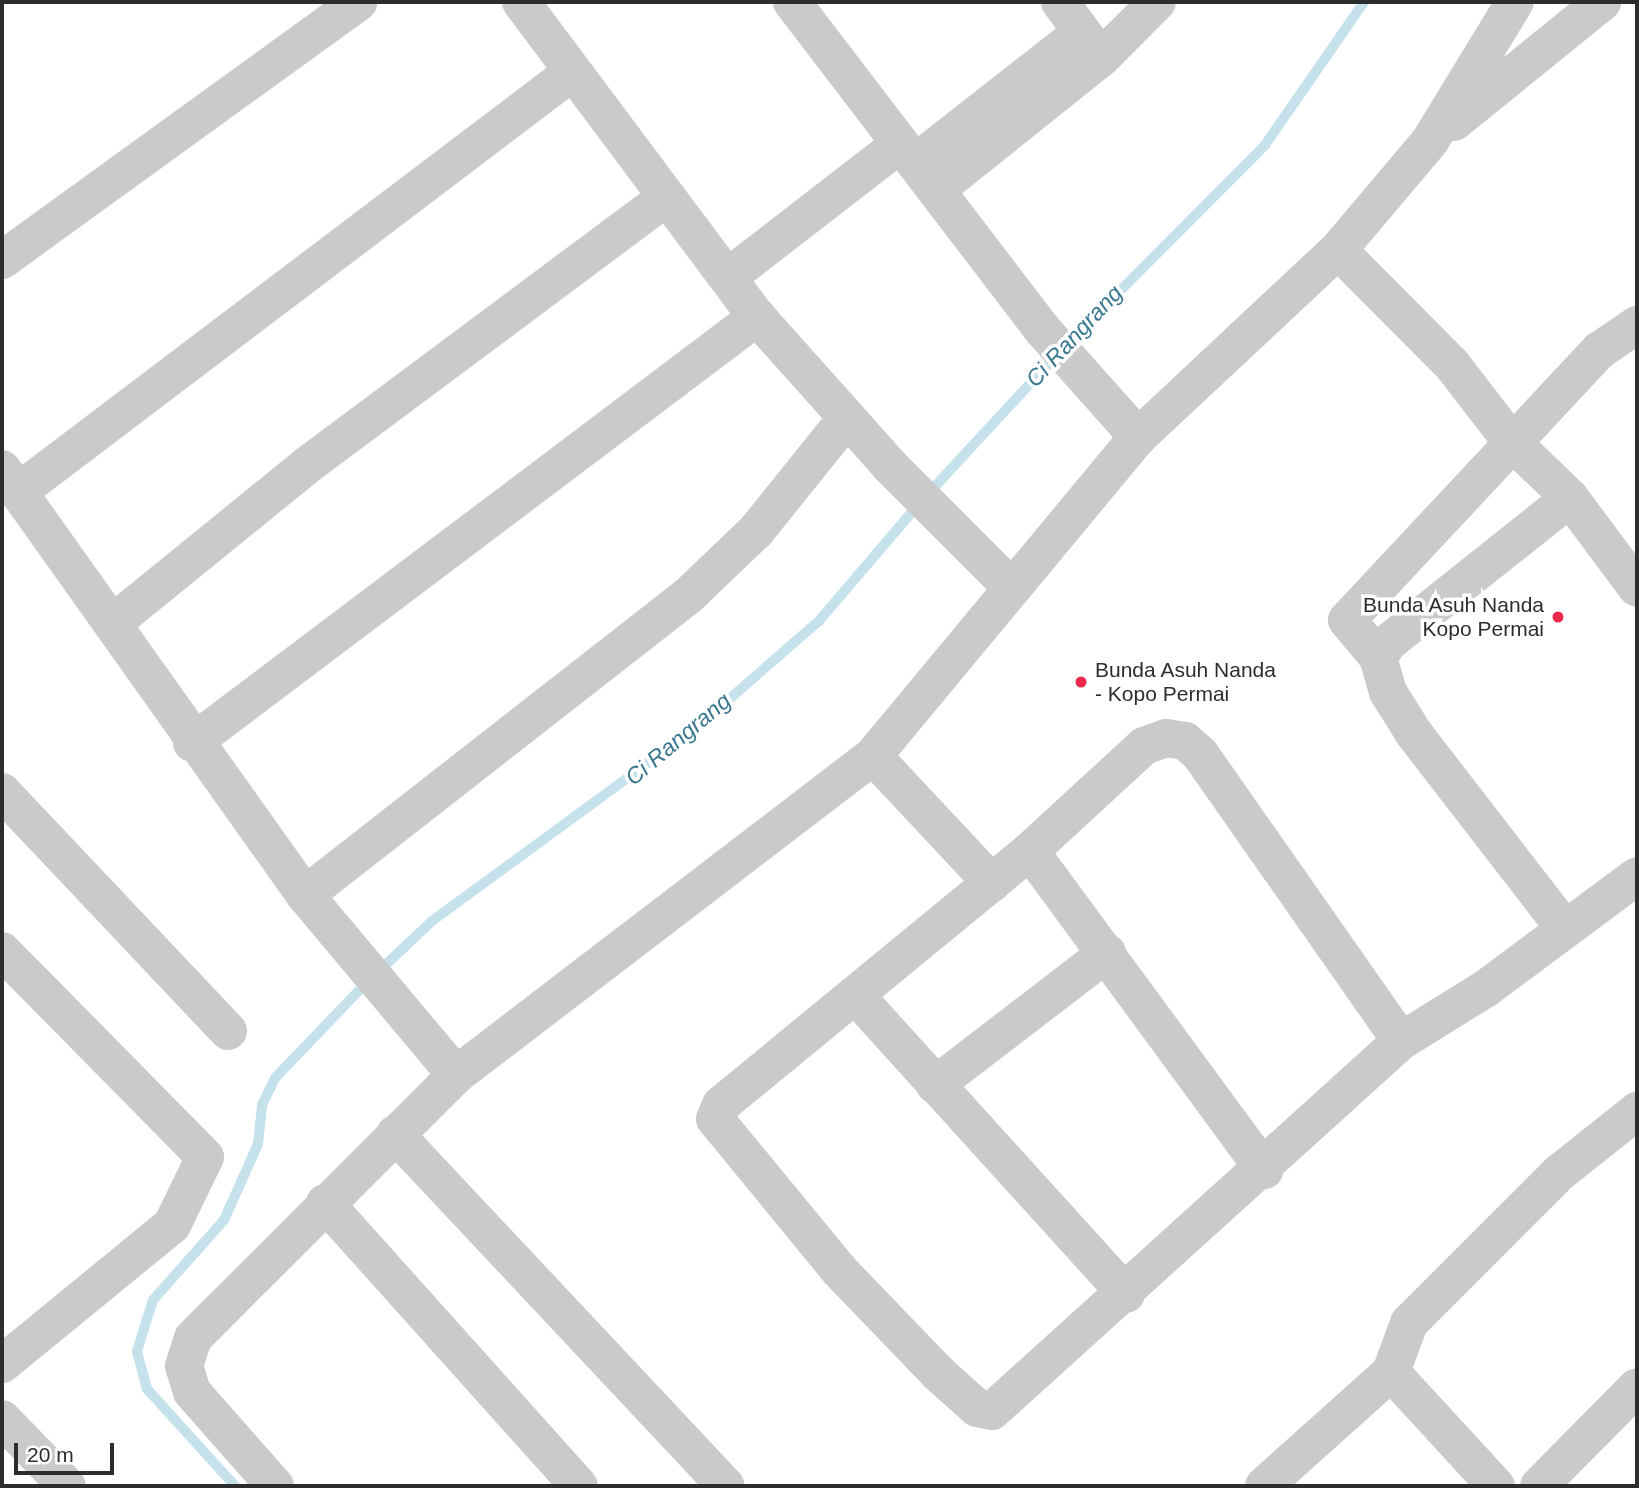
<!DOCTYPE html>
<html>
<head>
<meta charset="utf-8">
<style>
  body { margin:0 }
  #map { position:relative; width:1639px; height:1488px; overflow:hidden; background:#fff; font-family:Arial,sans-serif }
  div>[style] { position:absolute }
  .stream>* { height:10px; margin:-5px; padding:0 5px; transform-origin:5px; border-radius:5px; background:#c5e1ec }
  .minor>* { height:38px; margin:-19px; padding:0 19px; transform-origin:19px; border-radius:19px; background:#cacaca }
  .dots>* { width:19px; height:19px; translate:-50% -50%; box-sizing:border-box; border:4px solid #fff; border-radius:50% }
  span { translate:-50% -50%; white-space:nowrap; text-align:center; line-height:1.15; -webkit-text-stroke:7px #fff; paint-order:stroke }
  .poi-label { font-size:21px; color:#2d2d2d }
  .right { translate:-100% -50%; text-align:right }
  .left { translate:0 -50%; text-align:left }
  .water-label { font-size:23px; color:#397891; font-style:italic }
  .frame { position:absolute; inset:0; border:4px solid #2d2d2d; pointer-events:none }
  .scale { position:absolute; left:14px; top:1443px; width:100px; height:32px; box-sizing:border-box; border:4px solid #2d2d2d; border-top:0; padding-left:9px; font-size:21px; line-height:24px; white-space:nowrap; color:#2d2d2d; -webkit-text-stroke:5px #fff; paint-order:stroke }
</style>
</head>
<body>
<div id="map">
  <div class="stream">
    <i style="left:1065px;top:346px;width:284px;rotate:-45.1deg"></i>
    <i style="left:1265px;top:145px;width:174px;rotate:-55.3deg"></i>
    <i style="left:927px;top:495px;width:188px;rotate:-47.2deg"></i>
    <i style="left:380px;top:970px;width:71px;rotate:-43.3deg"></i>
    <i style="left:432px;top:921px;width:328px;rotate:-36.2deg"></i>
    <i style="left:697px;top:727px;width:160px;rotate:-41deg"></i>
    <i style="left:818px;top:622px;width:153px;rotate:-49.5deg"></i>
    <i style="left:235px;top:1486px;width:131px;rotate:-132.2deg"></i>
    <i style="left:147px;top:1389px;width:39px;rotate:-105deg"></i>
    <i style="left:137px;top:1351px;width:53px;rotate:-72.6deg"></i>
    <i style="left:153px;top:1300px;width:107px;rotate:-48.4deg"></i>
    <i style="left:224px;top:1220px;width:83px;rotate:-65.9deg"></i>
    <i style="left:258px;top:1144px;width:39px;rotate:-84deg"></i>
    <i style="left:262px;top:1105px;width:30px;rotate:-64deg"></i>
    <i style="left:275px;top:1078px;width:136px;rotate:-46.2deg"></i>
  </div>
  <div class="minor">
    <i style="left:521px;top:2px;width:394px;rotate:53.2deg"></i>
    <i style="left:757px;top:317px;width:200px;rotate:48.2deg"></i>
    <i style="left:890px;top:466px;width:173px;rotate:45deg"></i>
    <i style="left:792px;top:2px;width:410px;rotate:52.6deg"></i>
    <i style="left:1041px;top:328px;width:146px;rotate:48.3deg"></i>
    <i style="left:1060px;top:2px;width:61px;rotate:53.7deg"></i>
    <i style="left:1454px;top:122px;width:191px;rotate:-39deg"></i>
    <i style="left:915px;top:163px;width:212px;rotate:-38.1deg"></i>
    <i style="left:936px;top:190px;width:211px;rotate:-38.7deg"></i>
    <i style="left:1101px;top:58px;width:79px;rotate:-45deg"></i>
    <i style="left:1338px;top:250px;width:163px;rotate:45.2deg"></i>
    <i style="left:1453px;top:366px;width:95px;rotate:52.3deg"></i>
    <i style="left:1511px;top:441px;width:82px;rotate:44deg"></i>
    <i style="left:1570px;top:498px;width:112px;rotate:53.3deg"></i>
    <i style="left:2px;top:260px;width:440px;rotate:-35.9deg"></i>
    <i style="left:728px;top:277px;width:217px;rotate:-37.7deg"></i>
    <i style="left:2px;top:469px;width:523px;rotate:54.58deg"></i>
    <i style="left:305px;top:895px;width:235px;rotate:50deg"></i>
    <i style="left:18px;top:492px;width:694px;rotate:-37.15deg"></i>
    <i style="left:113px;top:623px;width:249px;rotate:-39.1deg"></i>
    <i style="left:306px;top:466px;width:449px;rotate:-36.7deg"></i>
    <i style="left:1378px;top:657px;width:19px;rotate:-54deg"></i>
    <i style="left:1389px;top:642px;width:231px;rotate:-38.5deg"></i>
    <i style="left:192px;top:743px;width:708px;rotate:-37.02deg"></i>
    <i style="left:873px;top:756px;width:174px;rotate:46.9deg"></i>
    <i style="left:2px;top:792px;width:329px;rotate:46.6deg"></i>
    <i style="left:1030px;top:851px;width:396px;rotate:53.7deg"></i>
    <i style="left:305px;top:895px;width:487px;rotate:-38deg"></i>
    <i style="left:689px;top:595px;width:93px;rotate:-43.7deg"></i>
    <i style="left:756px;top:531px;width:145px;rotate:-51.2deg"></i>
    <i style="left:1565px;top:929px;width:249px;rotate:-127.7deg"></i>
    <i style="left:1413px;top:732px;width:47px;rotate:-122deg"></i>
    <i style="left:1388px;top:692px;width:36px;rotate:-106deg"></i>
    <i style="left:1378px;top:657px;width:48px;rotate:-130deg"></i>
    <i style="left:1347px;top:620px;width:370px;rotate:-46.9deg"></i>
    <i style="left:1600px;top:350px;width:45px;rotate:-34deg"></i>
    <i style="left:2px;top:951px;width:289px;rotate:45.4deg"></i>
    <i style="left:205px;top:1157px;width:76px;rotate:115.9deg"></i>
    <i style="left:172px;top:1225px;width:220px;rotate:140.7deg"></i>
    <i style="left:856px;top:996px;width:402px;rotate:47.8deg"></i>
    <i style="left:1401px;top:1041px;width:350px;rotate:-125deg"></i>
    <i style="left:1200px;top:754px;width:20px;rotate:-139deg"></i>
    <i style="left:1185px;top:741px;width:19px;rotate:-171deg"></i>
    <i style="left:1166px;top:738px;width:23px;rotate:160deg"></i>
    <i style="left:1144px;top:746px;width:155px;rotate:137.4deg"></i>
    <i style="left:1030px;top:851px;width:400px;rotate:140.6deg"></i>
    <i style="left:721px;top:1105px;width:15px;rotate:113deg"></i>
    <i style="left:715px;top:1119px;width:195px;rotate:50.6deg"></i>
    <i style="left:839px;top:1270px;width:143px;rotate:46.1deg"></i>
    <i style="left:938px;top:1373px;width:52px;rotate:41.9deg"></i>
    <i style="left:977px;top:1408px;width:15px;rotate:11deg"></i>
    <i style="left:992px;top:1411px;width:552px;rotate:-42.13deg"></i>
    <i style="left:1401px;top:1041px;width:99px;rotate:-31.8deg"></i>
    <i style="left:1485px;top:989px;width:189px;rotate:-36.6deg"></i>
    <i style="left:935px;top:1085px;width:217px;rotate:-37.5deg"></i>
    <i style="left:395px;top:1134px;width:483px;rotate:46.8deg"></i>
    <i style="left:325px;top:1203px;width:380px;rotate:48.1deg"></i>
    <i style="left:1391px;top:1372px;width:155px;rotate:47.4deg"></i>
    <i style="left:2px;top:1419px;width:93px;rotate:45.9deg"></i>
    <i style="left:275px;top:1486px;width:125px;rotate:-131.4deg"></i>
    <i style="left:192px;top:1392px;width:27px;rotate:-107deg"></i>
    <i style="left:184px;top:1366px;width:29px;rotate:-72deg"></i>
    <i style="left:193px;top:1338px;width:372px;rotate:-45deg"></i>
    <i style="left:456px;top:1075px;width:525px;rotate:-37.42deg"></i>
    <i style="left:873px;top:756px;width:415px;rotate:-50.3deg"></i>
    <i style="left:1138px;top:437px;width:274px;rotate:-43.1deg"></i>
    <i style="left:1338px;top:250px;width:143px;rotate:-49.8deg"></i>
    <i style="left:1430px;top:141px;width:163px;rotate:-58.6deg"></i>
    <i style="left:1264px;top:1486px;width:171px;rotate:-41.9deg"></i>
    <i style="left:1391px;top:1372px;width:52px;rotate:-69.8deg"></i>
    <i style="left:1409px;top:1323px;width:212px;rotate:-45deg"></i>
    <i style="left:1559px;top:1173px;width:100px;rotate:-38.5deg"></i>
    <i style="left:1539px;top:1486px;width:139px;rotate:-45.3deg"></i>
  </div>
  <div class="dots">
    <i style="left:1558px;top:617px;background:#ea294b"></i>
    <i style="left:1081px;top:682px;background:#ea294b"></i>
  </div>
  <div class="poi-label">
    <span class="right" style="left:1544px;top:617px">Bunda Asuh Nanda<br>Kopo Permai</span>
    <span class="left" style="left:1095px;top:682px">Bunda Asuh Nanda<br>- Kopo Permai</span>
  </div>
  <div class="water-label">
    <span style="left:1074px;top:336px;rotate:-47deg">Ci Rangrang</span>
    <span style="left:678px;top:739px;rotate:-40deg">Ci Rangrang</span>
  </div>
  <div class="frame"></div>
  <div class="scale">20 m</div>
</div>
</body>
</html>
